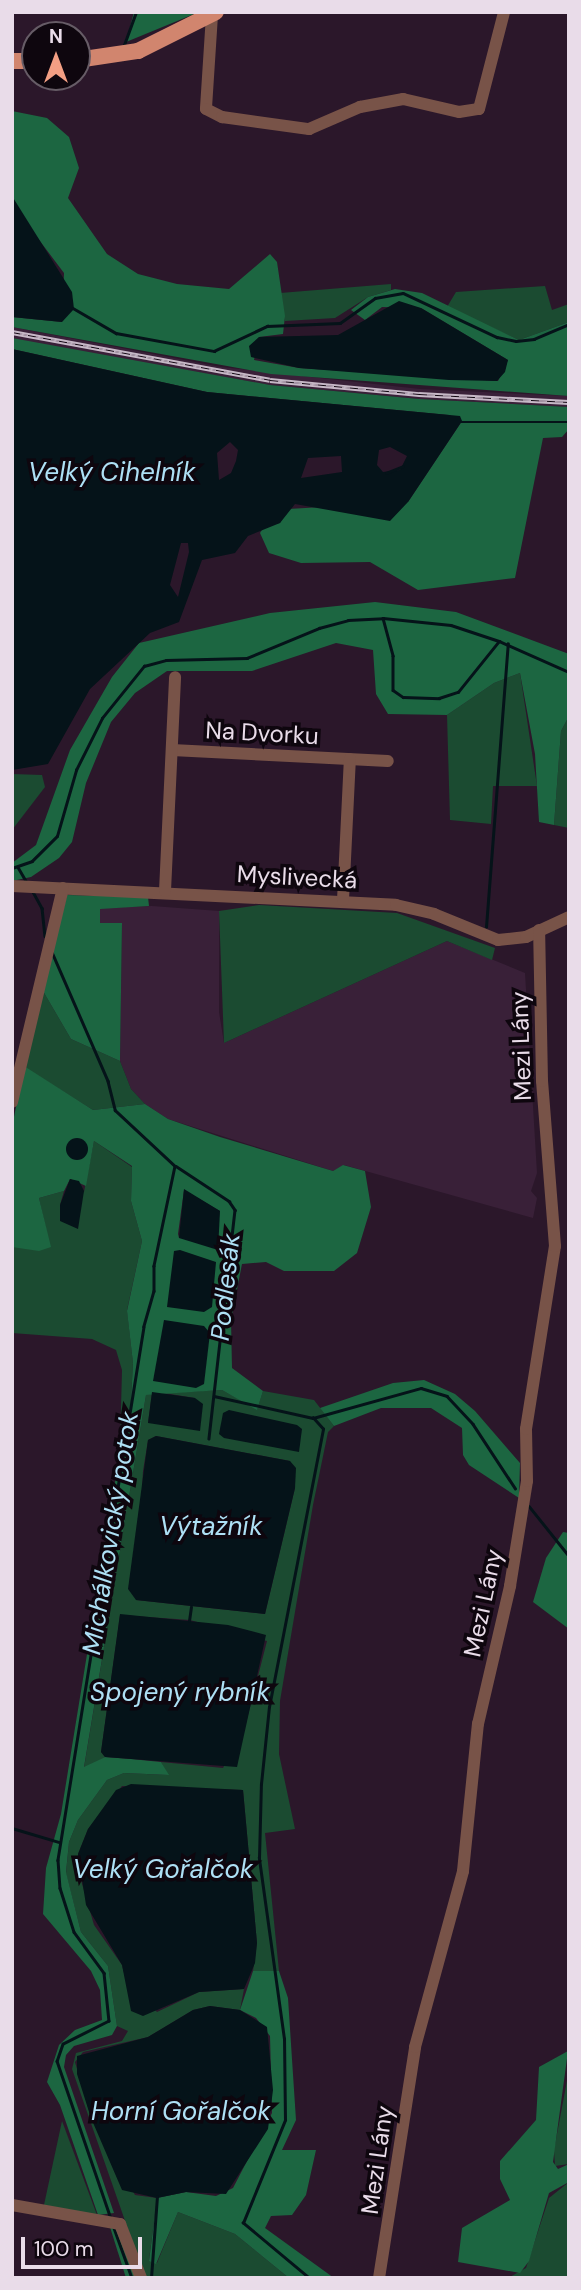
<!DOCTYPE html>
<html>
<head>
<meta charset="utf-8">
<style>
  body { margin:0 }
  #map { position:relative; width:581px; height:2290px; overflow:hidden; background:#2b172a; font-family:"DM Sans",sans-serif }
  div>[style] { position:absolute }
  .built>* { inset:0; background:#392038 }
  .green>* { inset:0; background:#1b4b31 }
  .forest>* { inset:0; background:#1c6641 }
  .water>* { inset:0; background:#051319 }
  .round { border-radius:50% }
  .stream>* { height:2.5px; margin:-1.25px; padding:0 1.25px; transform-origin:1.25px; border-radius:1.25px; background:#051319 }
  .minor>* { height:12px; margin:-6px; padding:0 6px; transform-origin:6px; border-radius:6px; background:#785348 }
  .major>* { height:16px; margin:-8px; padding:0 8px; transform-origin:8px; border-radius:8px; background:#d1856e }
  .rail>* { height:5px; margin-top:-2.5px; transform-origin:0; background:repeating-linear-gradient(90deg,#0e060e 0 8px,#c6b8c6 0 16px); box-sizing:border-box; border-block:2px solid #c6b8c6 }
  span { translate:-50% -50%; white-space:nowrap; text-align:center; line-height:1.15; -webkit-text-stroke:7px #0e060e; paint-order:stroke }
  .street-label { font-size:24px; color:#e9dce9 }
  .water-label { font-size:26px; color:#aee0f5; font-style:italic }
  .frame { position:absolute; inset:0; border:14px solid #e9dce9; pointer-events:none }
  .north { position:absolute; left:21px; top:21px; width:70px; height:70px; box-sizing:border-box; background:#0e060e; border:2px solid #665c66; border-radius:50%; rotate:0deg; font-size:19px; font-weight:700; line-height:28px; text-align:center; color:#e9dce9 }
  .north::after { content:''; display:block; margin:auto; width:24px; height:32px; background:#f39f84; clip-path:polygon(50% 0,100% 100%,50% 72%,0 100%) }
  .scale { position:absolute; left:21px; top:2237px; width:121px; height:32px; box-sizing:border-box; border:4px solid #e9dce9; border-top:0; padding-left:9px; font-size:21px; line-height:24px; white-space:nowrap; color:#e9dce9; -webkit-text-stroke:5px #0e060e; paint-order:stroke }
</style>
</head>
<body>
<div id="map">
  <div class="built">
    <i style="clip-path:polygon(12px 327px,221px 367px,420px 389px,569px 396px,569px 407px,419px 399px,270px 385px,55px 348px,12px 338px)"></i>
    <i style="clip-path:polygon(152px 906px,219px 911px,219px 1012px,224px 1043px,447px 941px,525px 973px,537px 1173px,531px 1191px,537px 1198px,533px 1218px,344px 1165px,333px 1171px,168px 1119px,145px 1104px,131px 1089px,120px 1061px,122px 923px,100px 923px,100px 908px)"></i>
  </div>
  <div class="green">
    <i style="clip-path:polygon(391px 284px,391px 290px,368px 297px,335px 318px,285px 321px,280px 293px)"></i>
    <i style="clip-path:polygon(545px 286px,552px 310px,569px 304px,569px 322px,519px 340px,447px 307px,456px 292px)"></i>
    <i style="clip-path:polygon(520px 673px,537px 786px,493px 786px,491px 824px,450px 820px,447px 715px,494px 683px)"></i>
    <i style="clip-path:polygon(569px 716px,569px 828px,554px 825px,561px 731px)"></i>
    <i style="clip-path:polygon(12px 774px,42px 775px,45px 787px,12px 830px)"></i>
    <i style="clip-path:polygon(259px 905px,397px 913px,495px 948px,492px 960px,447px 941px,224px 1043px,219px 911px)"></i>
    <i style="clip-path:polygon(43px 991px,71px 1039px,120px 1061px,131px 1089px,145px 1104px,93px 1110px,24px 1067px)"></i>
    <i style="clip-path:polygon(94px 1141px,132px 1167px,131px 1201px,142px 1241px,127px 1310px,133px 1363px,130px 1418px,120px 1445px,122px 1370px,116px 1350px,92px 1339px,12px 1333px,12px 1247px,50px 1247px,39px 1198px,64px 1191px,60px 1205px,84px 1192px)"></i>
    <i style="clip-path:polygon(evenodd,222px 1390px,257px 1409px,263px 1391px,314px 1400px,334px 1426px,328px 1432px,313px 1505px,280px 1701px,279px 1754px,295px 1829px,265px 1833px,279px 1971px,253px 1971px,257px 1943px,243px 1790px,122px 1786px,88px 1829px,78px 1854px,78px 1870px,94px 1925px,122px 1965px,126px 1981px,157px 2012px,199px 1992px,244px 1989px,240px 2010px,210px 2006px,193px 2010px,148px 2037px,83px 2052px,75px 2062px,91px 2118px,135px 2195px,157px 2198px,149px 2260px,157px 2263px,178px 2212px,235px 2234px,289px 2278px,145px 2278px,72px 2069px,76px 2053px,122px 2041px,128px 2031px,117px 2026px,108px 1966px,81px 1932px,66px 1873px,69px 1842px,78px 1820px,107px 1780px,124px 1773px,168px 1775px,161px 1762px,223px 1768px,245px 1727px,267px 1641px,190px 1620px,120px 1615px,101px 1752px,105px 1757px,84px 1768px,146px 1395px,152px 1394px,148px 1423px,195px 1398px,164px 1393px,222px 1390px,156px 1436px,290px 1461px,295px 1488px,265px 1614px,136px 1600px,143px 1471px,148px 1440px,156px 1436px)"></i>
    <i style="clip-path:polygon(569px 2070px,569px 2164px,555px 2166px,554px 2150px)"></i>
    <i style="clip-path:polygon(62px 2121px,97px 2215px,44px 2205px)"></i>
    <i style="clip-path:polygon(569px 2182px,569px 2278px,508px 2278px,526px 2268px,549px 2198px)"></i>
  </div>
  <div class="forest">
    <i style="clip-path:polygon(134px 12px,199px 12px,126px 42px)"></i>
    <i style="clip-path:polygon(12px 111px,47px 118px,69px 137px,79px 168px,68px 198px,107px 254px,138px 274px,177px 284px,229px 289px,270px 254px,277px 262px,285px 316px,283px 334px,259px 337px,254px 360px,299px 368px,498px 381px,508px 360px,421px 308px,382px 307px,365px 320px,351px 310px,368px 297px,395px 289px,422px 293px,519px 340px,569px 322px,569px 396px,271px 374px,12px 327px,12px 317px,62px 322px,64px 273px,21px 216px,12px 196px)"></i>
    <i style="clip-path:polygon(12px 338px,270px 385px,419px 399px,569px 407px,569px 429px,562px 437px,543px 438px,515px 578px,418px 590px,370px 562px,301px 563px,269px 553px,260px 533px,265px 525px,280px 523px,288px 509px,408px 502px,462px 421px,449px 415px,207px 392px,12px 349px)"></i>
    <i style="clip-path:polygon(375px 602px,456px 612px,569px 654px,569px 716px,561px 731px,554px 825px,539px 822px,535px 754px,520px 673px,494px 683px,447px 715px,388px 714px,376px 694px,373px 650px,336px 643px,252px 671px,167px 671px,135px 693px,111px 722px,86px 783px,72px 842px,59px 858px,31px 877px,12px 881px,12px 863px,36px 845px,70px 750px,112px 677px,139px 643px,270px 613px)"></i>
    <i style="clip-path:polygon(67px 895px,148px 897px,149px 906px,100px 909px,100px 923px,122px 923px,120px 1061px,71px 1039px,43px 991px)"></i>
    <i style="clip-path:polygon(evenodd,24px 1066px,93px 1110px,145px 1104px,168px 1119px,220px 1137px,333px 1171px,343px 1165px,365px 1171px,371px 1207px,357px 1253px,334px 1271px,284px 1271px,266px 1262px,242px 1264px,231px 1320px,232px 1368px,263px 1391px,257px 1410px,222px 1390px,146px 1395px,84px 1767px,105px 1757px,131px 1759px,161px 1762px,169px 1775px,124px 1773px,107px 1780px,78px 1820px,69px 1842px,66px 1872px,81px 1932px,108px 1966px,117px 2026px,112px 2035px,74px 2046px,66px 2055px,64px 2067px,114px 2213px,98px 2215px,60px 2105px,47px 2082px,59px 2045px,75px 2030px,102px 2020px,100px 1990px,91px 1971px,43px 1914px,46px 1868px,61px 1814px,123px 1433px,130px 1418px,133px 1363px,127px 1311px,142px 1241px,131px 1201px,132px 1166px,94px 1141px,86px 1186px,70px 1179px,64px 1191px,39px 1198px,51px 1247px,39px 1251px,12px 1247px,12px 1127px,24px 1066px,184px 1190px,220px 1211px,179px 1238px,178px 1234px,184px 1190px)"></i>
    <i style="clip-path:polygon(424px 1380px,455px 1394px,475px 1411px,520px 1463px,519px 1498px,469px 1465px,463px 1455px,462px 1428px,431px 1408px,381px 1408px,334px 1426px,320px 1408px,393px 1383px)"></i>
    <i style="clip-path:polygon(563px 1532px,569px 1533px,569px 1629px,533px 1602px,546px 1558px)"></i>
    <i style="clip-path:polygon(253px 1971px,279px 1971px,288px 1998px,296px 2120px,282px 2150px,316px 2150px,306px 2195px,292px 2215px,271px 2216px,265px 2228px,334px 2278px,289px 2278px,235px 2234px,178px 2212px,156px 2264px,149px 2261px,157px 2198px,186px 2192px,216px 2196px,233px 2188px,272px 2113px,270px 2036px,256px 2018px,240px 2010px)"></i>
    <i style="clip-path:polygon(568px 2051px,553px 2162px,558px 2169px,569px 2164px,569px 2182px,549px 2193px,529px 2261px,520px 2273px,458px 2262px,462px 2228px,510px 2200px,500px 2179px,500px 2161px,536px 2120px,539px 2067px)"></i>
    <i style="clip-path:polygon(110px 2227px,119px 2230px,136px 2278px,126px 2278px)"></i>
  </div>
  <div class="water">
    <i style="clip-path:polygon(12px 196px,72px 292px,74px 309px,62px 322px,12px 317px)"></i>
    <i style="clip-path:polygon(399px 301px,421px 308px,508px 360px,505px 372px,497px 381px,449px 380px,299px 368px,251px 357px,249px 346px,259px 337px,338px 335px)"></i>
    <i style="clip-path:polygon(evenodd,12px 349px,207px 392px,460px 416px,462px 421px,408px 502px,390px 521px,295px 504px,280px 523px,248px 536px,235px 553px,202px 560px,179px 622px,150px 633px,90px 689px,48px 764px,12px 770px,12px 349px,230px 442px,238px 450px,236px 461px,231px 473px,219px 480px,217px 453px,230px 442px,12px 349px,390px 447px,407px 456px,400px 470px,383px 472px,377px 465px,379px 450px,390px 447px,12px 349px,341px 456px,342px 472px,301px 478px,308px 458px,341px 456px,12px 349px,181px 543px,188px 543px,189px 552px,178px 597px,170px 585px,181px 543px)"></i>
    <i class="round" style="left:66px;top:1138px;width:22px;height:22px"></i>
    <i style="clip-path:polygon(70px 1179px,79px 1181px,84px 1191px,78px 1229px,60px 1221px,60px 1205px)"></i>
    <i style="clip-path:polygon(184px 1189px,220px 1211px,218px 1250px,179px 1238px)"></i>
    <i style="clip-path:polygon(180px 1250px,216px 1262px,212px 1307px,204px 1312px,167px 1307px,174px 1251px)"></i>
    <i style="clip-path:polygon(164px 1320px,204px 1326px,210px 1333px,204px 1384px,196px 1388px,153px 1381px)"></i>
    <i style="clip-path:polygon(152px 1392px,195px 1398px,203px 1404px,200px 1431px,148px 1423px)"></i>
    <i style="clip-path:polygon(229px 1410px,297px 1425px,302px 1429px,299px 1452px,224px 1438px,219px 1434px,223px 1413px)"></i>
    <i style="clip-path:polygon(156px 1436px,290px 1461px,296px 1468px,295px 1488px,265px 1614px,136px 1600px,128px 1589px,148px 1440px)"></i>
    <i style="clip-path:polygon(120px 1614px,228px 1625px,266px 1635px,237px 1767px,105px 1757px,101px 1752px)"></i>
    <i style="clip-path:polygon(131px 1784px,243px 1790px,257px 1943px,255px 1963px,244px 1989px,199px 1992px,143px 2016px,131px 2011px,122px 1965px,86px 1905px,78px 1854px,88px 1829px,116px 1790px)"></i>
    <i style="clip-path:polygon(210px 2006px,240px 2010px,267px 2027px,273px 2090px,268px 2129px,226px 2194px,186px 2192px,157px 2198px,122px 2190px,91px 2118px,77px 2074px,77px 2056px,148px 2037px,193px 2010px)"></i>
  </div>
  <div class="stream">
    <i style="left:124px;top:45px;width:35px;rotate:-70deg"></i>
    <i style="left:73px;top:308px;width:50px;rotate:30.2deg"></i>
    <i style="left:116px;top:333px;width:100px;rotate:10.4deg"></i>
    <i style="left:214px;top:351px;width:59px;rotate:-25.3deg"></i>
    <i style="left:267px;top:326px;width:73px;rotate:-2.4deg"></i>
    <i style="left:340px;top:323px;width:43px;rotate:-35.5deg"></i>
    <i style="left:375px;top:298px;width:28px;rotate:-10deg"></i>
    <i style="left:403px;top:293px;width:104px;rotate:25.1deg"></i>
    <i style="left:497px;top:337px;width:19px;rotate:12deg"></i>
    <i style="left:516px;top:341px;width:18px;rotate:-6deg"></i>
    <i style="left:534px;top:339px;width:38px;rotate:-23deg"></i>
    <i style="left:461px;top:422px;width:108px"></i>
    <i style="left:386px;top:473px;width:18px;rotate:-22deg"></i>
    <i style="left:383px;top:618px;width:68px;rotate:5.9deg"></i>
    <i style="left:451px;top:625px;width:51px;rotate:18.4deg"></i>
    <i style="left:18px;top:867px;width:16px;rotate:60deg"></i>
    <i style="left:12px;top:868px;width:21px;rotate:-19deg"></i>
    <i style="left:32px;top:861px;width:35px;rotate:-45deg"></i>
    <i style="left:57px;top:836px;width:69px;rotate:-73.9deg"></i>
    <i style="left:76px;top:770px;width:58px;rotate:-63.4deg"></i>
    <i style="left:102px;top:718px;width:67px;rotate:-51.1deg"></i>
    <i style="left:144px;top:666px;width:23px;rotate:-15deg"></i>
    <i style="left:166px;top:660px;width:81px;rotate:-1.4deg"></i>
    <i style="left:247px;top:658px;width:78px;rotate:-22.6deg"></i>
    <i style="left:319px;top:628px;width:30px;rotate:-15deg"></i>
    <i style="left:348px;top:620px;width:35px;rotate:-3deg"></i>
    <i style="left:383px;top:618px;width:39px;rotate:75deg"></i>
    <i style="left:393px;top:656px;width:34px;rotate:90deg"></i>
    <i style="left:393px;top:690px;width:12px;rotate:35deg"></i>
    <i style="left:403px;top:697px;width:36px;rotate:2deg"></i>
    <i style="left:439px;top:698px;width:20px;rotate:-18deg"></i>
    <i style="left:458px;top:692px;width:65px;rotate:-51.2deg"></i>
    <i style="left:499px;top:641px;width:77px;rotate:23.9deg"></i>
    <i style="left:32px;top:890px;width:21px;rotate:61deg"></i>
    <i style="left:42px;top:908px;width:28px;rotate:84deg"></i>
    <i style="left:486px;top:927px;width:284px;rotate:-85.6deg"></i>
    <i style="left:52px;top:952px;width:141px;rotate:66.5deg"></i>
    <i style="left:108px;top:1081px;width:30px;rotate:76deg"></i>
    <i style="left:115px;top:1110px;width:82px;rotate:43deg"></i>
    <i style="left:175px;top:1166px;width:102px;rotate:101.9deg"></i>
    <i style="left:154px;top:1266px;width:25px;rotate:90deg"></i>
    <i style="left:154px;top:1291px;width:37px;rotate:106deg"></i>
    <i style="left:144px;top:1327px;width:540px;rotate:99.17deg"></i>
    <i style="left:58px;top:1860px;width:28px;rotate:86deg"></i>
    <i style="left:60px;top:1888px;width:46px;rotate:72.3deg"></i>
    <i style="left:74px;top:1932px;width:51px;rotate:53.8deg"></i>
    <i style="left:104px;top:1973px;width:48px;rotate:84.1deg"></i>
    <i style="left:109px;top:2021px;width:51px;rotate:153.4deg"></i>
    <i style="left:63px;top:2044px;width:18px;rotate:109deg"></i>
    <i style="left:57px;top:2061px;width:167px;rotate:71.1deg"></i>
    <i style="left:176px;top:1166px;width:64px;rotate:33.4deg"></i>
    <i style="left:229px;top:1201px;width:11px;rotate:56deg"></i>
    <i style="left:235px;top:1210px;width:230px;rotate:96.5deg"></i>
    <i style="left:214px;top:1396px;width:101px;rotate:12.5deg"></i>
    <i style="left:313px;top:1418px;width:112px;rotate:-15.5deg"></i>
    <i style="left:421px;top:1388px;width:27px;rotate:17deg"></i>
    <i style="left:447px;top:1396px;width:38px;rotate:47deg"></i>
    <i style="left:473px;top:1424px;width:77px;rotate:56.7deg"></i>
    <i style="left:529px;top:1506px;width:64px;rotate:51.3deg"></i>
    <i style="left:189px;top:1621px;width:14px;rotate:-82deg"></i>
    <i style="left:12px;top:1828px;width:49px;rotate:16.6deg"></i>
    <i style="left:114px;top:2228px;width:53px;rotate:70.2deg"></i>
    <i style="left:151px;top:2278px;width:81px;rotate:-85.8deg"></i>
    <i style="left:309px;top:2278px;width:86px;rotate:-140.2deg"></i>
    <i style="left:243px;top:2223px;width:111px;rotate:-67.8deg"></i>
    <i style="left:285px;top:2120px;width:81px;rotate:-90.7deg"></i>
    <i style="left:284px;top:2039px;width:183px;rotate:-97.9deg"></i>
    <i style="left:259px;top:1858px;width:74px;rotate:-88.5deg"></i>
    <i style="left:261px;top:1784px;width:77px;rotate:-84.1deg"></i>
    <i style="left:269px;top:1707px;width:283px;rotate:-79deg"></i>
    <i style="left:323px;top:1429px;width:15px;rotate:-132deg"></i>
  </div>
  <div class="minor">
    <i style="left:212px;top:15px;width:94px;rotate:93.7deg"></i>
    <i style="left:206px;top:109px;width:18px;rotate:27deg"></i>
    <i style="left:222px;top:117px;width:88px;rotate:7.9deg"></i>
    <i style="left:309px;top:129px;width:56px;rotate:-23.3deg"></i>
    <i style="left:360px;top:107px;width:44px;rotate:-10.5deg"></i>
    <i style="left:403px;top:99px;width:57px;rotate:13.1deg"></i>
    <i style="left:459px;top:112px;width:20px;rotate:-9deg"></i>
    <i style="left:479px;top:109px;width:100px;rotate:-75.5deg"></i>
    <i style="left:172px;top:750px;width:216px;rotate:2.9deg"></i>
    <i style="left:12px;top:886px;width:384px;rotate:2.8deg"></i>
    <i style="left:396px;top:905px;width:39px;rotate:13deg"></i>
    <i style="left:434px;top:914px;width:69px;rotate:22.1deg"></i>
    <i style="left:498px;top:940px;width:28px;rotate:-6deg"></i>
    <i style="left:526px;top:937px;width:47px;rotate:-24.9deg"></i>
    <i style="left:165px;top:891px;width:214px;rotate:-87.3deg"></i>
    <i style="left:343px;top:900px;width:141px;rotate:-87.2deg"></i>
    <i style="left:12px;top:1102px;width:220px;rotate:-76.6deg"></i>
    <i style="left:12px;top:2205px;width:110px;rotate:10deg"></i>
    <i style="left:120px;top:2224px;width:58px;rotate:68.7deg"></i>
    <i style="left:379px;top:2278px;width:234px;rotate:-81.1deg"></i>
    <i style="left:415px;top:2047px;width:182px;rotate:-74.7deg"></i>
    <i style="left:463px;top:1871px;width:148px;rotate:-84.2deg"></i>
    <i style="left:478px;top:1724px;width:142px;rotate:-76.9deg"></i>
    <i style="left:510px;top:1586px;width:106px;rotate:-80.8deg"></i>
    <i style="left:527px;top:1481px;width:52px;rotate:-91.1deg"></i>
    <i style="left:526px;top:1429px;width:185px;rotate:-81deg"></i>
    <i style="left:555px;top:1246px;width:166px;rotate:-94.5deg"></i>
    <i style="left:542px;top:1081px;width:151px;rotate:-91.1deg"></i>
  </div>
  <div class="major">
    <i style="left:77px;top:60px;width:62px;rotate:-8.4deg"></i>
    <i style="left:138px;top:51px;width:87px;rotate:-26.6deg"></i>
    <i style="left:12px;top:61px;width:23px"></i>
  </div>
  <div class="rail">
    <i style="left:12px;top:332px;width:262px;rotate:10.5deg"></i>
    <i style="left:270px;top:380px;width:150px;rotate:5.4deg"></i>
    <i style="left:419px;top:394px;width:150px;rotate:3.1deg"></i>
  </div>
  <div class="street-label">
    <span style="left:262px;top:733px;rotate:3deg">Na Dvorku</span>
    <span style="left:297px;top:877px;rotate:3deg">Myslivecká</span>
    <span style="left:521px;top:1046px;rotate:-92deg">Mezi Lány</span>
    <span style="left:483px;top:1603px;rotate:-78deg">Mezi Lány</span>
    <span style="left:377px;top:2160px;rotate:-82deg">Mezi Lány</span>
  </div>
  <div class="water-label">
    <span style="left:112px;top:473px">Velký Cihelník</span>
    <span style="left:226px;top:1287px;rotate:-84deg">Podlesák</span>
    <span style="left:211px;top:1527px">Výtažník</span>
    <span style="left:111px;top:1533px;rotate:-81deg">Michálkovický potok</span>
    <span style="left:180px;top:1693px">Spojený rybník</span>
    <span style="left:163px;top:1870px">Velký Gořalčok</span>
    <span style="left:181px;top:2112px">Horní Gořalčok</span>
  </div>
  <div class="frame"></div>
  <div class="north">N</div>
  <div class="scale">100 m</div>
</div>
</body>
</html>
